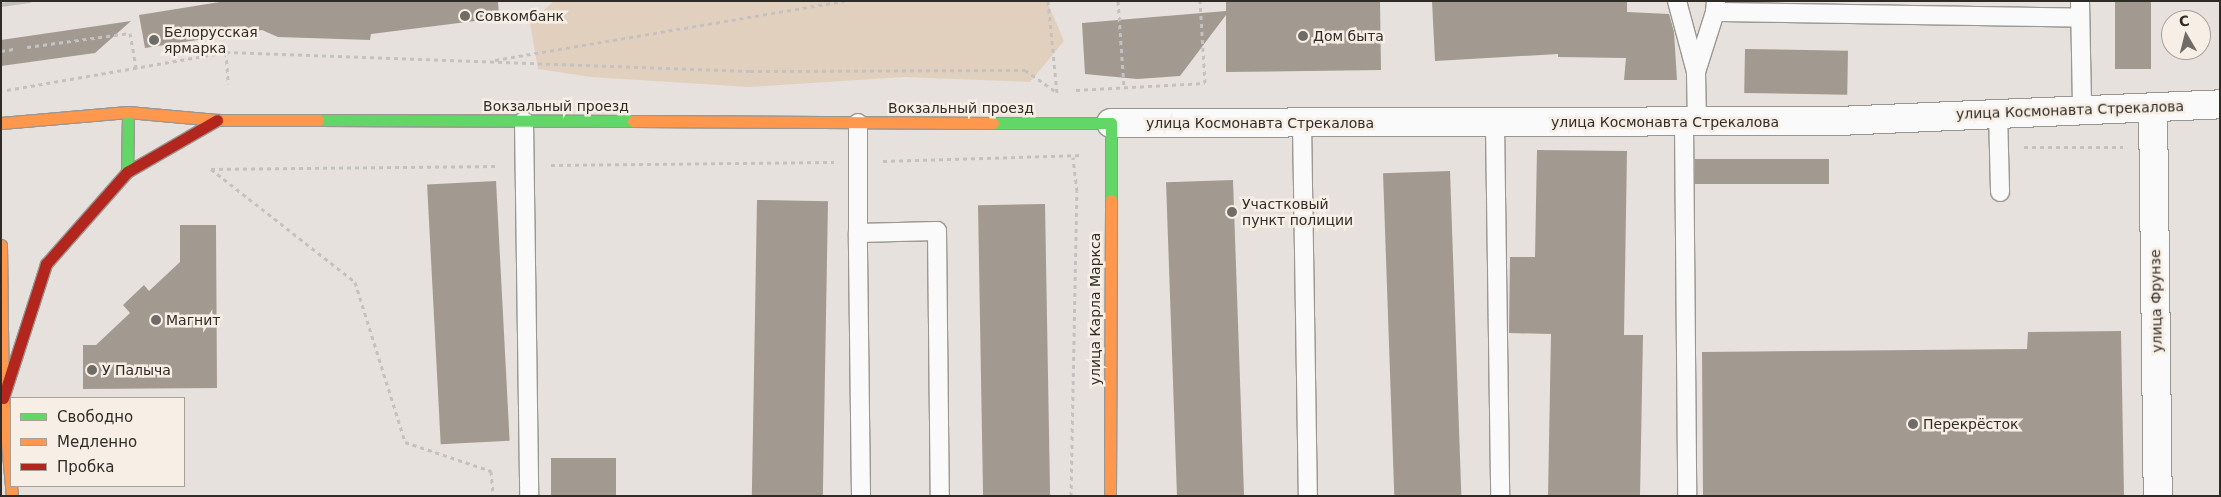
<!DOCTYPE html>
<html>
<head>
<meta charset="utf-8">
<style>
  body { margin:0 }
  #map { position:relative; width:2221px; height:497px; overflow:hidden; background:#e6e1dc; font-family:"DejaVu Sans",sans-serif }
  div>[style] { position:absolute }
  .green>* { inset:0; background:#e2d0be }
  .building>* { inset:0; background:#a29990; transform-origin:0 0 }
  .path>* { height:3px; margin-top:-1.5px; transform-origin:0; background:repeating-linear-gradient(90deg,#c4c2c1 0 4px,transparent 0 8px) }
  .roads { filter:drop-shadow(1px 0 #9a9793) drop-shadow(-1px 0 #9a9793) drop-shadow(0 1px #9a9793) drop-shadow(0 -1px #9a9793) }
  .lane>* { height:18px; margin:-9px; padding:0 9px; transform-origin:9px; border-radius:9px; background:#fbfafa }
  .street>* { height:28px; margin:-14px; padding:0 14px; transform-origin:14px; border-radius:14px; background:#fbfafa }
  .fast>* { height:11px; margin:-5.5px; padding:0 5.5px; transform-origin:5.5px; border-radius:5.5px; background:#63d668 }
  .slow>* { height:11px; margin:-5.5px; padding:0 5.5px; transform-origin:5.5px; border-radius:5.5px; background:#ff974d }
  .jam>* { height:11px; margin:-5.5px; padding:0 5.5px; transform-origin:5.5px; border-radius:5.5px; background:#b3261e }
  .rail>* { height:4px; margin:-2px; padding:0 2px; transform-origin:2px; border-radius:2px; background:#c0bfbd }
  .dots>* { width:14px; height:14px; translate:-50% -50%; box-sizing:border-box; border:2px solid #f7eee5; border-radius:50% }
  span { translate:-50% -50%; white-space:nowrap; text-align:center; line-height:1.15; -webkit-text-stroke:5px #f7eee5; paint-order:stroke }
  .poi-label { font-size:14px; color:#2f2c28 }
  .left { translate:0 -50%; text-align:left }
  .street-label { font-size:14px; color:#2f2c28 }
  .frame { position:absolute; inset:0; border:2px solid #2f2c28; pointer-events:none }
  .legend { position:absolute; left:10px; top:397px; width:175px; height:90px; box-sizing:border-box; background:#f7eee5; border:1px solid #a7a099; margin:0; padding:6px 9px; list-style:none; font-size:15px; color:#2f2c28 }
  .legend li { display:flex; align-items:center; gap:10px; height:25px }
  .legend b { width:25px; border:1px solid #a7a099 }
  .north { position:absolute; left:2161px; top:10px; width:50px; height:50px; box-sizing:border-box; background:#f7eee5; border:1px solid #a7a099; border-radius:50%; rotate:352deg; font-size:14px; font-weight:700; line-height:20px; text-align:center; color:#2f2c28 }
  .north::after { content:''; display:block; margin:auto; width:18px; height:22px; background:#6f6b67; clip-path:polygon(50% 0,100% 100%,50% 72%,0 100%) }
</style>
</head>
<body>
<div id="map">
  <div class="green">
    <i style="clip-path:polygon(554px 1px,1047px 1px,1064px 41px,1030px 82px,904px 77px,750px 87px,591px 77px,538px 69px,530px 23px)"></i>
  </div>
  <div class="building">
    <i style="clip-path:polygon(226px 1px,498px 1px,499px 18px,371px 34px,370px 40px,278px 37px,262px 30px,145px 48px,139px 15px)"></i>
    <i style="clip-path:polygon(1226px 1px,1380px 1px,1381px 70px,1226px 72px,1226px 15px,1180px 76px,1137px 79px,1085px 74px,1082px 23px,1226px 11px)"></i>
    <i style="clip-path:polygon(1432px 1px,1627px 1px,1627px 12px,1669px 14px,1674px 32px,1677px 80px,1624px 80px,1626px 58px,1558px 57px,1558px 54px,1435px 61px)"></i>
    <i style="left:2115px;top:1px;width:36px;height:68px"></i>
    <i style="clip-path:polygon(131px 21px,95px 53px,1px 66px,1px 40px)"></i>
    <i style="left:1745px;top:49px;width:103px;height:44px;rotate:1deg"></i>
    <i style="clip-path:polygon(1537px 150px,1627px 151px,1624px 335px,1643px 335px,1640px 496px,1548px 496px,1551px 334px,1509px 333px,1510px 257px,1535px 257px)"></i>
    <i style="left:1829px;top:159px;width:25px;height:134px;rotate:90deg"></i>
    <i style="left:1450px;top:171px;width:325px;height:67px;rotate:88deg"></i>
    <i style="left:1233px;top:180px;width:316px;height:67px;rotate:88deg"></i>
    <i style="left:496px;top:181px;width:260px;height:69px;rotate:87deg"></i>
    <i style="left:757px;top:200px;width:71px;height:296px;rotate:1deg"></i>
    <i style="left:1045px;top:204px;width:292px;height:67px;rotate:89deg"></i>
    <i style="clip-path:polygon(180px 225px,216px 225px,217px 388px,83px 389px,83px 345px,96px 345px,130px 313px,123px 305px,144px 285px,149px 291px,180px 262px)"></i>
    <i style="clip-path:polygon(2121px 331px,2124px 496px,1703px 496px,1702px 352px,2027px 349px,2028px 332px)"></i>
    <i style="left:551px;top:458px;width:65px;height:38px"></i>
  </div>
  <div class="path">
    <i style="left:1048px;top:1px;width:92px;rotate:84.4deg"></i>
    <i style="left:1118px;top:1px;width:85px;rotate:86deg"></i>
    <i style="left:27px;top:47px;width:104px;rotate:-7.7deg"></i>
    <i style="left:130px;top:33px;width:36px;rotate:80deg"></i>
    <i style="left:1px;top:51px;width:13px;rotate:-9deg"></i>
    <i style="left:226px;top:52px;width:524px;rotate:2.08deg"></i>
    <i style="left:750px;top:71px;width:275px;rotate:-0.2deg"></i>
    <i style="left:1025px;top:70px;width:37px;rotate:35deg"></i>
    <i style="left:495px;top:60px;width:354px;rotate:-9.6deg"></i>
    <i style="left:7px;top:90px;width:222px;rotate:-9.8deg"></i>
    <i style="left:226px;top:52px;width:32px;rotate:86deg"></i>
    <i style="left:1076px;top:90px;width:129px;rotate:-3.1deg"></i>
    <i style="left:1205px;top:83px;width:82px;rotate:-93.5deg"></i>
    <i style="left:2024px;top:147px;width:99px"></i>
    <i style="left:883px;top:161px;width:199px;rotate:-1.7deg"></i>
    <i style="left:551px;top:165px;width:283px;rotate:-0.6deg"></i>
    <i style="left:211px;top:169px;width:288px;rotate:-0.6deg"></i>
    <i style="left:211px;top:169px;width:183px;rotate:38.1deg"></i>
    <i style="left:355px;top:282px;width:168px;rotate:72.6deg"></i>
    <i style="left:405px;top:442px;width:91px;rotate:18.6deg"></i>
    <i style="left:491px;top:471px;width:25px;rotate:85deg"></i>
    <i style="left:1071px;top:496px;width:305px;rotate:-88.9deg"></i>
    <i style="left:1077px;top:191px;width:34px;rotate:-97deg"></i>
  </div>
  <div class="roads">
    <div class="lane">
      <i style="left:1677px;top:1px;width:73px;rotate:75deg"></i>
      <i style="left:1696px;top:72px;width:51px;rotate:88.9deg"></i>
      <i style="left:2080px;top:1px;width:109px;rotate:88.9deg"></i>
      <i style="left:1715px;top:12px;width:364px;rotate:0.9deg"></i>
      <i style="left:1696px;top:72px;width:63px;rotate:-72.4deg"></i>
      <i style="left:1715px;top:12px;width:11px;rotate:-85deg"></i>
      <i style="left:1998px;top:113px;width:79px;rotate:88.5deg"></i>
      <i style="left:524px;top:121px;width:375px;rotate:89.2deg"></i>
      <i style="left:1302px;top:123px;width:373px;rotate:89.1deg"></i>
      <i style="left:1495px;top:123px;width:373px;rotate:89.2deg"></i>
      <i style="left:1684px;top:123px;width:373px;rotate:89.5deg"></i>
      <i style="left:858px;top:233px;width:110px;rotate:-90deg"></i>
      <i style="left:861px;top:496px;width:263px;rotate:-90.7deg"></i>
      <i style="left:858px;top:233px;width:79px;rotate:-1.5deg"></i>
      <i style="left:937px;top:231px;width:265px;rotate:89.4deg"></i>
    </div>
    <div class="street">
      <i style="left:2153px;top:107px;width:389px;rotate:89.3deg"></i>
      <i style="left:1111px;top:123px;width:727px;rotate:-0.16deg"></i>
      <i style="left:1838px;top:121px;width:382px;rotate:-2.5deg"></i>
    </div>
    <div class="fast">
      <i style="left:318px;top:120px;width:315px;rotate:0.2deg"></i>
      <i style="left:993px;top:123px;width:118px"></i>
      <i style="left:1111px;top:123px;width:77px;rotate:90deg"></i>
      <i style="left:127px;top:172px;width:60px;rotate:-89deg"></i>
    </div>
    <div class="slow">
      <i style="left:633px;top:121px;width:360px;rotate:0.3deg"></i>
      <i style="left:1px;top:123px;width:127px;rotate:-5deg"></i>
      <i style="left:128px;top:112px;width:89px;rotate:5.1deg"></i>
      <i style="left:217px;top:120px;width:101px"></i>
      <i style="left:1px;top:245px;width:153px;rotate:89.3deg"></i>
      <i style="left:3px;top:398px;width:98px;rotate:84.8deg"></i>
      <i style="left:1110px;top:496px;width:296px;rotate:-89.8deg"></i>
    </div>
    <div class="jam">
      <i style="left:3px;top:398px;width:141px;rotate:-72.2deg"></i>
      <i style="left:46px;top:264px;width:123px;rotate:-48.6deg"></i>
      <i style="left:127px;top:172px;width:104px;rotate:-30deg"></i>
    </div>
  </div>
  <div class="rail">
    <i style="left:1px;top:5px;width:29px;rotate:-8deg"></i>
  </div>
  <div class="dots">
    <i style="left:465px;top:16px;background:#6f6b67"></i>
    <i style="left:1303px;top:36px;background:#6f6b67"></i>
    <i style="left:154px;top:40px;background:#6f6b67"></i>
    <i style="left:1232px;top:212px;background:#6f6b67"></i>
    <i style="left:156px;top:320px;background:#6f6b67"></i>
    <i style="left:92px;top:370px;background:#6f6b67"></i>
    <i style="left:1913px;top:424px;background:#6f6b67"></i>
  </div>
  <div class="poi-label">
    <span class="left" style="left:475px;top:16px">Совкомбанк</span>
    <span class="left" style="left:164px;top:40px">Белорусская<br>ярмарка</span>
    <span class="left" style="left:1313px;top:36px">Дом быта</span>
    <span class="left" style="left:1242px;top:212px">Участковый<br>пункт полиции</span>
    <span class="left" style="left:166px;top:320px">Магнит</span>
    <span class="left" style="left:102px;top:370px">У Палыча</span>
    <span class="left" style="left:1923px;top:424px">Перекрёсток</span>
  </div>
  <div class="street-label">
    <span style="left:556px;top:106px">Вокзальный проезд</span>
    <span style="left:961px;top:108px">Вокзальный проезд</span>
    <span style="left:2070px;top:110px;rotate:-2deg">улица Космонавта Стрекалова</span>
    <span style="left:1665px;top:122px">улица Космонавта Стрекалова</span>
    <span style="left:1260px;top:123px">улица Космонавта Стрекалова</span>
    <span style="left:2156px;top:301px;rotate:-91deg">улица Фрунзе</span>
    <span style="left:1095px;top:309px;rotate:-90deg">улица Карла Маркса</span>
  </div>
  <div class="frame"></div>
  <ul class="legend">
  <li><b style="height:6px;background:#63d668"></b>Свободно</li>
  <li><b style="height:6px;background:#ff974d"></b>Медленно</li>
  <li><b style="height:6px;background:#b3261e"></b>Пробка</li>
  </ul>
  <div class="north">С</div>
</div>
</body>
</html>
